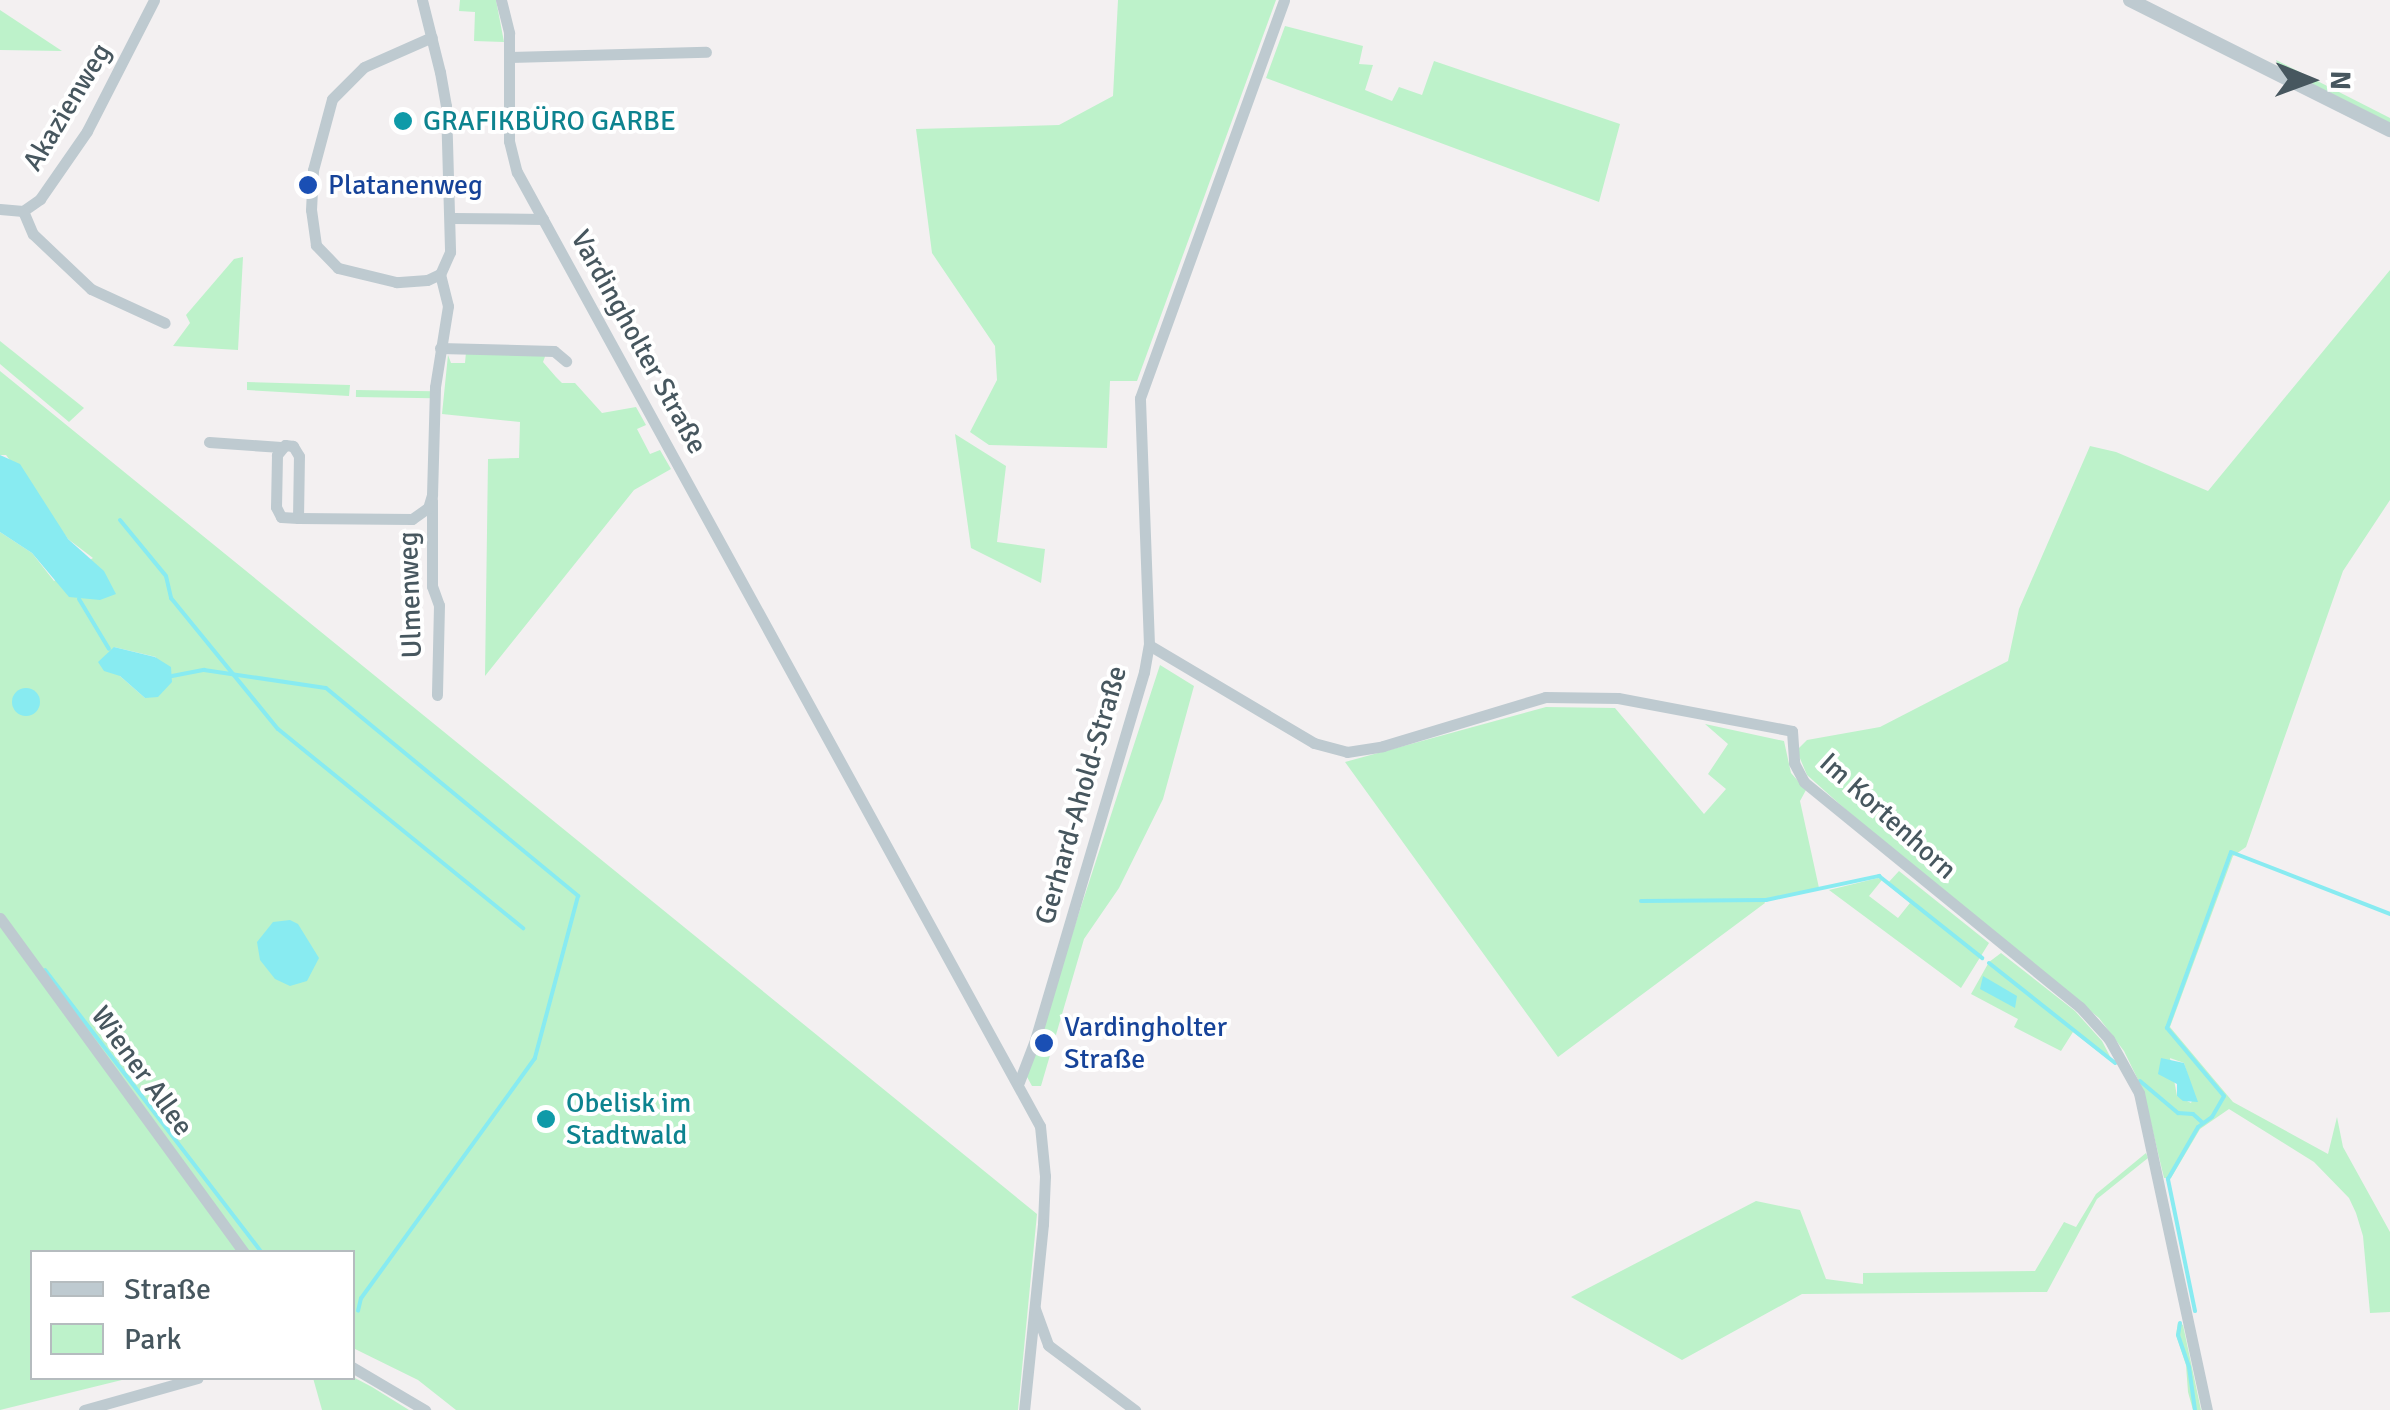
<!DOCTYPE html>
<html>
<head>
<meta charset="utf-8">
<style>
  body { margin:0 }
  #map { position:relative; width:2390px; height:1410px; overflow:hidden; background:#f3f0f1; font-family:Signika,sans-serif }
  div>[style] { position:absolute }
  .green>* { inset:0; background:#bdf2ca; transform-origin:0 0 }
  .water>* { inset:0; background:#88ebf1 }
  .round { border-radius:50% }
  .stream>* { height:4px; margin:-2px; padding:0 2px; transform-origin:2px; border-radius:2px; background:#88ebf1 }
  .minor>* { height:11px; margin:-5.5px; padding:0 5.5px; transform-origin:5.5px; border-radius:5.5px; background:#becad0 }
  .tertiary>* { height:14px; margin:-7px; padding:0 7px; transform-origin:7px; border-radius:7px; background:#becad0 }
  .dots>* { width:28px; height:28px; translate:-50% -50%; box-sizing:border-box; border:5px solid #fff; border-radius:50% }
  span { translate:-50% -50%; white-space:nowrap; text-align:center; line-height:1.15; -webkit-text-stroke:8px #fff; paint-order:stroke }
  .street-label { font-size:28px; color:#47575f }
  .culture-label { font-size:28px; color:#0d838f }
  .left { translate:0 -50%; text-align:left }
  .transit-label { font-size:28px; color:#164399 }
  .legend { position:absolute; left:30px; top:1250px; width:325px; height:130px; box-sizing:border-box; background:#fff; border:2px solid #b5bcbf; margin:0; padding:12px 18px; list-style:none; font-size:30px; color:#47575f }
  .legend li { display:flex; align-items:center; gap:20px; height:50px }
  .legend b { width:50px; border:2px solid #b5bcbf }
  .north { position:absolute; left:2260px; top:30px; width:100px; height:100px; -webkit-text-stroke:8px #fff; paint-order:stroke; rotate:91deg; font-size:28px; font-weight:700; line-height:40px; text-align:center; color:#47575f }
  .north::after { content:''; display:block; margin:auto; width:35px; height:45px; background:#47575f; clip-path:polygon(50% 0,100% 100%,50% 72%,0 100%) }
</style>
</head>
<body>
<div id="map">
  <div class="green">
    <i style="clip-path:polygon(460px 0,496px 0,504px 42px,474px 41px,475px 12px,459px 11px)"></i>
    <i style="clip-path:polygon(1118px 0,1276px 0,1137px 381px,1110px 381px,1107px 448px,989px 445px,970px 432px,997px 380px,995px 346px,932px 253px,916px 129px,1059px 125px,1113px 96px)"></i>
    <i style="clip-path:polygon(0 10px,62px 51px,0 50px)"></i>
    <i style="clip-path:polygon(1285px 26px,1363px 46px,1359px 64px,1373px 65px,1365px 90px,1392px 101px,1399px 87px,1422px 95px,1434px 61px,1620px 124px,1599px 202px,1266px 78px)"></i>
    <i style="clip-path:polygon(2276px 60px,2390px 118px,2390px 123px,2279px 68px)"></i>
    <i style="clip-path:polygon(243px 257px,238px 350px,173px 346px,190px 323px,186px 315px,234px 259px)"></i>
    <i style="clip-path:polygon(evenodd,2390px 270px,2390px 500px,2343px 571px,2246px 847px,2233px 856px,2170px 1027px,2233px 1102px,2328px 1154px,2337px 1117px,2343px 1147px,2390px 1232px,2390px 1312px,2370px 1313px,2363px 1236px,2356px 1213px,2349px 1198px,2314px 1162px,2229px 1109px,2200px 1129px,2171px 1178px,2164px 1178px,2143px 1090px,2124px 1051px,2099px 1018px,1891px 850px,1807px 775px,1799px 756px,1799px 748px,1807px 740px,1880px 727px,2008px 661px,2019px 609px,2090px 446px,2116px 452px,2208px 491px,2390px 270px,2170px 1058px,2184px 1063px,2194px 1096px,2191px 1103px,2177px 1096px,2170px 1058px)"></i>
    <i style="clip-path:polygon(0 341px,84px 408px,69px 422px,0 364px)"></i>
    <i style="clip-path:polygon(466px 352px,546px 354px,543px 362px,556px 377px,562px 383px,575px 383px,602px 413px,636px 407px,646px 425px,637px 429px,650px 454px,660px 450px,671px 469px,634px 490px,485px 676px,488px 459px,519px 458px,520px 422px,442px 414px,448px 355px,451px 363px,465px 363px)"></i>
    <i style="clip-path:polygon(evenodd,0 371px,1037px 1214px,1018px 1410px,456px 1410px,418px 1380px,353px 1348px,352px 1252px,32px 1252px,32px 1378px,130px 1378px,0 1410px,0 532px,32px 553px,54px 581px,93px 558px,68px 539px,6px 455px,0 455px,0 371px,114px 647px,156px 657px,145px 698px,120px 676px,114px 647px)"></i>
    <i style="clip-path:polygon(247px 382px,350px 385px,349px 396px,247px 390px)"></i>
    <i style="left:356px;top:390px;width:77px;height:7px;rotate:1deg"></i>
    <i style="clip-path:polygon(955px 434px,1006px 466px,997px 542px,1045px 549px,1041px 583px,971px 548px)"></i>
    <i style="clip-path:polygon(1160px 665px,1194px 686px,1163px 799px,1119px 888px,1084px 939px,1041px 1086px,1032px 1086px,1026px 1075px)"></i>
    <i style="clip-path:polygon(1546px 707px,1615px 708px,1704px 814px,1726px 789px,1708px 774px,1728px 744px,1705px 724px,1784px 741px,1791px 773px,1806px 790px,1800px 801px,1819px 888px,1763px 899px,1765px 903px,1558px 1057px,1345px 762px)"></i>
    <i style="clip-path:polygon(1899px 871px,1989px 943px,1961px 988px,1829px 890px,1878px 878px,1882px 880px,1869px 896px,1898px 918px,1910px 903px,1887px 884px)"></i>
    <i style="clip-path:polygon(2001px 953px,2075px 1011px,2102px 1041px,2114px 1064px,2073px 1032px,2061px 1051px,2014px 1027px,2018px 1019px,1971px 994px,1989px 962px)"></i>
    <i style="clip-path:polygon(2146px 1153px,2148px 1158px,2097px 1199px,2047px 1292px,1802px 1294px,1682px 1360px,1571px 1297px,1756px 1201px,1800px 1210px,1826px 1279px,1863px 1284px,1863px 1273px,2035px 1271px,2064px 1222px,2076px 1227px,2096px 1194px)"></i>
    <i style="clip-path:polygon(2178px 1322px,2183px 1325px,2201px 1410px,2193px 1410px,2188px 1392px,2186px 1365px,2176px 1335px)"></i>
    <i style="clip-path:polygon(353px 1377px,372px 1387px,409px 1410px,322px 1410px,313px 1378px)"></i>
  </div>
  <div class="water">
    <i style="clip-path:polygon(0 455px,20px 464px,68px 539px,104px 571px,116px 594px,100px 600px,69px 597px,32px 553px,0 532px)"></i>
    <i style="clip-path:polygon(114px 647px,155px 657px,171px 667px,172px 682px,158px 697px,145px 698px,120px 676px,104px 671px,98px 662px)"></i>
    <i class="round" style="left:12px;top:688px;width:28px;height:28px"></i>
    <i style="clip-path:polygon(290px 920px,298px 924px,319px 958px,307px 981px,290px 986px,275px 979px,260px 960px,257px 942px,273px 922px)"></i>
    <i style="clip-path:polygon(1983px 976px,2017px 996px,2015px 1008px,1980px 989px)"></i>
    <i style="clip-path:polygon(2161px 1058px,2184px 1063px,2198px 1102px,2183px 1101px,2177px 1096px,2177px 1084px,2158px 1074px)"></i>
  </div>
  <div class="stream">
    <i style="left:120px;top:520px;width:72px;rotate:50.6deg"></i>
    <i style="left:166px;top:576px;width:23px;rotate:77deg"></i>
    <i style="left:171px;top:598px;width:169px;rotate:50.8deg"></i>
    <i style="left:278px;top:729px;width:316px;rotate:39.1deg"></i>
    <i style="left:79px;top:599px;width:58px;rotate:59deg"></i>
    <i style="left:172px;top:676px;width:33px;rotate:-11deg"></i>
    <i style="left:204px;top:670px;width:123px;rotate:8.4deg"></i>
    <i style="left:326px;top:688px;width:327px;rotate:39.5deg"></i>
    <i style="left:578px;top:896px;width:168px;rotate:104.9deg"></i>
    <i style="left:535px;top:1058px;width:296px;rotate:125.9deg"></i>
    <i style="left:361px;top:1298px;width:13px;rotate:103deg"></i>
    <i style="left:1641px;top:901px;width:125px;rotate:-0.5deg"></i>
    <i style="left:1766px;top:900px;width:116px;rotate:-12deg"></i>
    <i style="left:1879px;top:876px;width:132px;rotate:38.5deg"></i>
    <i style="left:1989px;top:963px;width:161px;rotate:38.4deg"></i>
    <i style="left:45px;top:970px;width:355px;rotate:52.5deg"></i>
    <i style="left:2140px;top:1081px;width:50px;rotate:40.1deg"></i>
    <i style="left:2178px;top:1113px;width:15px;rotate:4deg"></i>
    <i style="left:2193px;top:1114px;width:13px;rotate:42deg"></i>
    <i style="left:2195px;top:1311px;width:135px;rotate:-101.6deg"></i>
    <i style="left:2168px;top:1179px;width:60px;rotate:-60deg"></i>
    <i style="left:2198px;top:1127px;width:17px;rotate:-36deg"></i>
    <i style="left:2212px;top:1117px;width:24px;rotate:-60deg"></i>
    <i style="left:2224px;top:1096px;width:89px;rotate:-130deg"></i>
    <i style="left:2167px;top:1028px;width:187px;rotate:-70deg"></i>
    <i style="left:2231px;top:852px;width:171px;rotate:21.3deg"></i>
    <i style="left:2180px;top:1323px;width:12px;rotate:99deg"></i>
    <i style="left:2178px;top:1335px;width:34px;rotate:71deg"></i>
    <i style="left:2189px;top:1367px;width:43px;rotate:82.1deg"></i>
  </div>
  <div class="minor">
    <i style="left:422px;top:0;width:74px;rotate:76deg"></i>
    <i style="left:440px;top:72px;width:35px;rotate:80deg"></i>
    <i style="left:446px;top:106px;width:146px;rotate:88.4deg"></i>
    <i style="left:450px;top:252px;width:24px;rotate:114deg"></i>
    <i style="left:440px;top:274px;width:14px;rotate:155deg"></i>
    <i style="left:427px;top:280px;width:31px;rotate:176deg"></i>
    <i style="left:396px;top:282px;width:60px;rotate:-166.4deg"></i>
    <i style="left:338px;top:268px;width:32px;rotate:-134deg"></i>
    <i style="left:316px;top:245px;width:35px;rotate:-98deg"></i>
    <i style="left:311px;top:210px;width:40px;rotate:-87.1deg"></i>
    <i style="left:313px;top:170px;width:73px;rotate:-75deg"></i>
    <i style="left:332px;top:99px;width:45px;rotate:-45deg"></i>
    <i style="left:364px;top:67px;width:74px;rotate:-23.8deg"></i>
    <i style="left:501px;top:0;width:34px;rotate:76deg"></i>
    <i style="left:509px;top:33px;width:108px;rotate:90deg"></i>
    <i style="left:509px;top:141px;width:32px;rotate:76deg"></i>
    <i style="left:517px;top:172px;width:1088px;rotate:61.27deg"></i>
    <i style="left:1040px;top:1126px;width:50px;rotate:84.3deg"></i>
    <i style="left:1045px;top:1176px;width:48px;rotate:92.4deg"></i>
    <i style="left:1043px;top:1224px;width:187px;rotate:95.8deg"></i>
    <i style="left:510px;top:57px;width:196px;rotate:-1.5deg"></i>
    <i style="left:0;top:209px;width:23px;rotate:5deg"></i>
    <i style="left:23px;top:211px;width:21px;rotate:-35deg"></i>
    <i style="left:40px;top:199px;width:83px;rotate:-55.3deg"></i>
    <i style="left:87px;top:131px;width:147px;rotate:-62.9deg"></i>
    <i style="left:23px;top:211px;width:25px;rotate:67deg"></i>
    <i style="left:33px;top:234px;width:80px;rotate:43.5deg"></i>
    <i style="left:91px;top:289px;width:81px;rotate:24.7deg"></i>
    <i style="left:453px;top:218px;width:90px;rotate:0.6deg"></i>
    <i style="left:440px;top:348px;width:114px;rotate:1.5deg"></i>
    <i style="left:554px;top:351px;width:16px;rotate:40deg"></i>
    <i style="left:209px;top:442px;width:72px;rotate:4deg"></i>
    <i style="left:432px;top:500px;width:86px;rotate:90deg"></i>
    <i style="left:432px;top:586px;width:20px;rotate:70deg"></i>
    <i style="left:439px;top:605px;width:90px;rotate:91.3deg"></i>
    <i style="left:298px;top:518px;width:62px;rotate:-89.1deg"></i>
    <i style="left:299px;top:456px;width:12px;rotate:-121deg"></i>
    <i style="left:293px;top:446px;width:8px;rotate:-173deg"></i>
    <i style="left:285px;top:445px;width:13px;rotate:129deg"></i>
    <i style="left:277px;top:455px;width:52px;rotate:91.1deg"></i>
    <i style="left:276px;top:507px;width:11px;rotate:63deg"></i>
    <i style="left:281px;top:517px;width:17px;rotate:3deg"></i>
    <i style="left:298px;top:518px;width:114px;rotate:0.5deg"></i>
    <i style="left:412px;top:519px;width:19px;rotate:-35deg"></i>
    <i style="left:428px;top:508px;width:14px;rotate:-73deg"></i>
    <i style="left:432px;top:495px;width:108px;rotate:-88.4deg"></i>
    <i style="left:435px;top:387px;width:82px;rotate:-80.9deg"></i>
    <i style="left:448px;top:306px;width:33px;rotate:-104deg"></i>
    <i style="left:1149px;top:645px;width:192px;rotate:30.7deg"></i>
    <i style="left:1314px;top:743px;width:34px;rotate:15deg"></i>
    <i style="left:1347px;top:752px;width:36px;rotate:-9deg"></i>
    <i style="left:1383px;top:746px;width:169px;rotate:-16.8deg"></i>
    <i style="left:1545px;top:697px;width:73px;rotate:0.8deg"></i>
    <i style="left:1618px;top:698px;width:177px;rotate:10.7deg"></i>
    <i style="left:1792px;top:731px;width:32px;rotate:86deg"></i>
    <i style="left:1794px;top:763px;width:21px;rotate:62deg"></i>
    <i style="left:1804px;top:782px;width:356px;rotate:39.2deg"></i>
    <i style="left:2080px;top:1007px;width:43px;rotate:47.8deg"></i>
    <i style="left:2109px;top:1039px;width:62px;rotate:60.9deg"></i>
    <i style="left:2139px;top:1093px;width:324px;rotate:77.9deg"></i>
    <i style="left:0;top:918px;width:414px;rotate:53.9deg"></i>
    <i style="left:1019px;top:1082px;width:45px;rotate:-69.1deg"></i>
    <i style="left:1035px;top:1040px;width:384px;rotate:-73.5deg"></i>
    <i style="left:1144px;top:672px;width:27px;rotate:-80deg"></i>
    <i style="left:1149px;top:645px;width:247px;rotate:-92.1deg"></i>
    <i style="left:1140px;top:398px;width:423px;rotate:-70.1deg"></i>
    <i style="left:1035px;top:1309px;width:38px;rotate:70deg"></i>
    <i style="left:1048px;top:1345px;width:109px;rotate:36.8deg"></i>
    <i style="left:352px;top:1367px;width:85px;rotate:30.5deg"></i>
    <i style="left:84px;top:1410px;width:118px;rotate:-15.7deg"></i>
  </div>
  <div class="tertiary">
    <i style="left:2130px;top:0;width:291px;rotate:26.6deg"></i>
  </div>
  <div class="dots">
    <i style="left:403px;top:121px;background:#0f9aa8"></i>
    <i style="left:308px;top:185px;background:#1a4fb4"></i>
    <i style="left:1044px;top:1043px;background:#1a4fb4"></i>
    <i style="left:546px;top:1119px;background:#0f9aa8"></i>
  </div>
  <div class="street-label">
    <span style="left:67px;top:107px;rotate:-59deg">Akazienweg</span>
    <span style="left:639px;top:342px;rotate:61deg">Vardingholter Straße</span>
    <span style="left:410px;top:595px;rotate:-92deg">Ulmenweg</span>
    <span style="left:1081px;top:795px;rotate:-74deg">Gerhard-Ahold-Straße</span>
    <span style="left:1888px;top:816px;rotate:42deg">Im Kortenhorn</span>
    <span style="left:142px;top:1071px;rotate:54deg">Wiener Allee</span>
  </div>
  <div class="culture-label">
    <span class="left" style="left:423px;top:121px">GRAFIKBÜRO GARBE</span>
    <span class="left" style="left:566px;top:1119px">Obelisk im<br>Stadtwald</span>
  </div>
  <div class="transit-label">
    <span class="left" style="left:328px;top:185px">Platanenweg</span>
    <span class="left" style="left:1064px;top:1043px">Vardingholter<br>Straße</span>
  </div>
  <ul class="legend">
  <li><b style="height:12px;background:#becad0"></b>Straße</li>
  <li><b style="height:28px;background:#bdf2ca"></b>Park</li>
  </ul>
  <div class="north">N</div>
</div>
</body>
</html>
